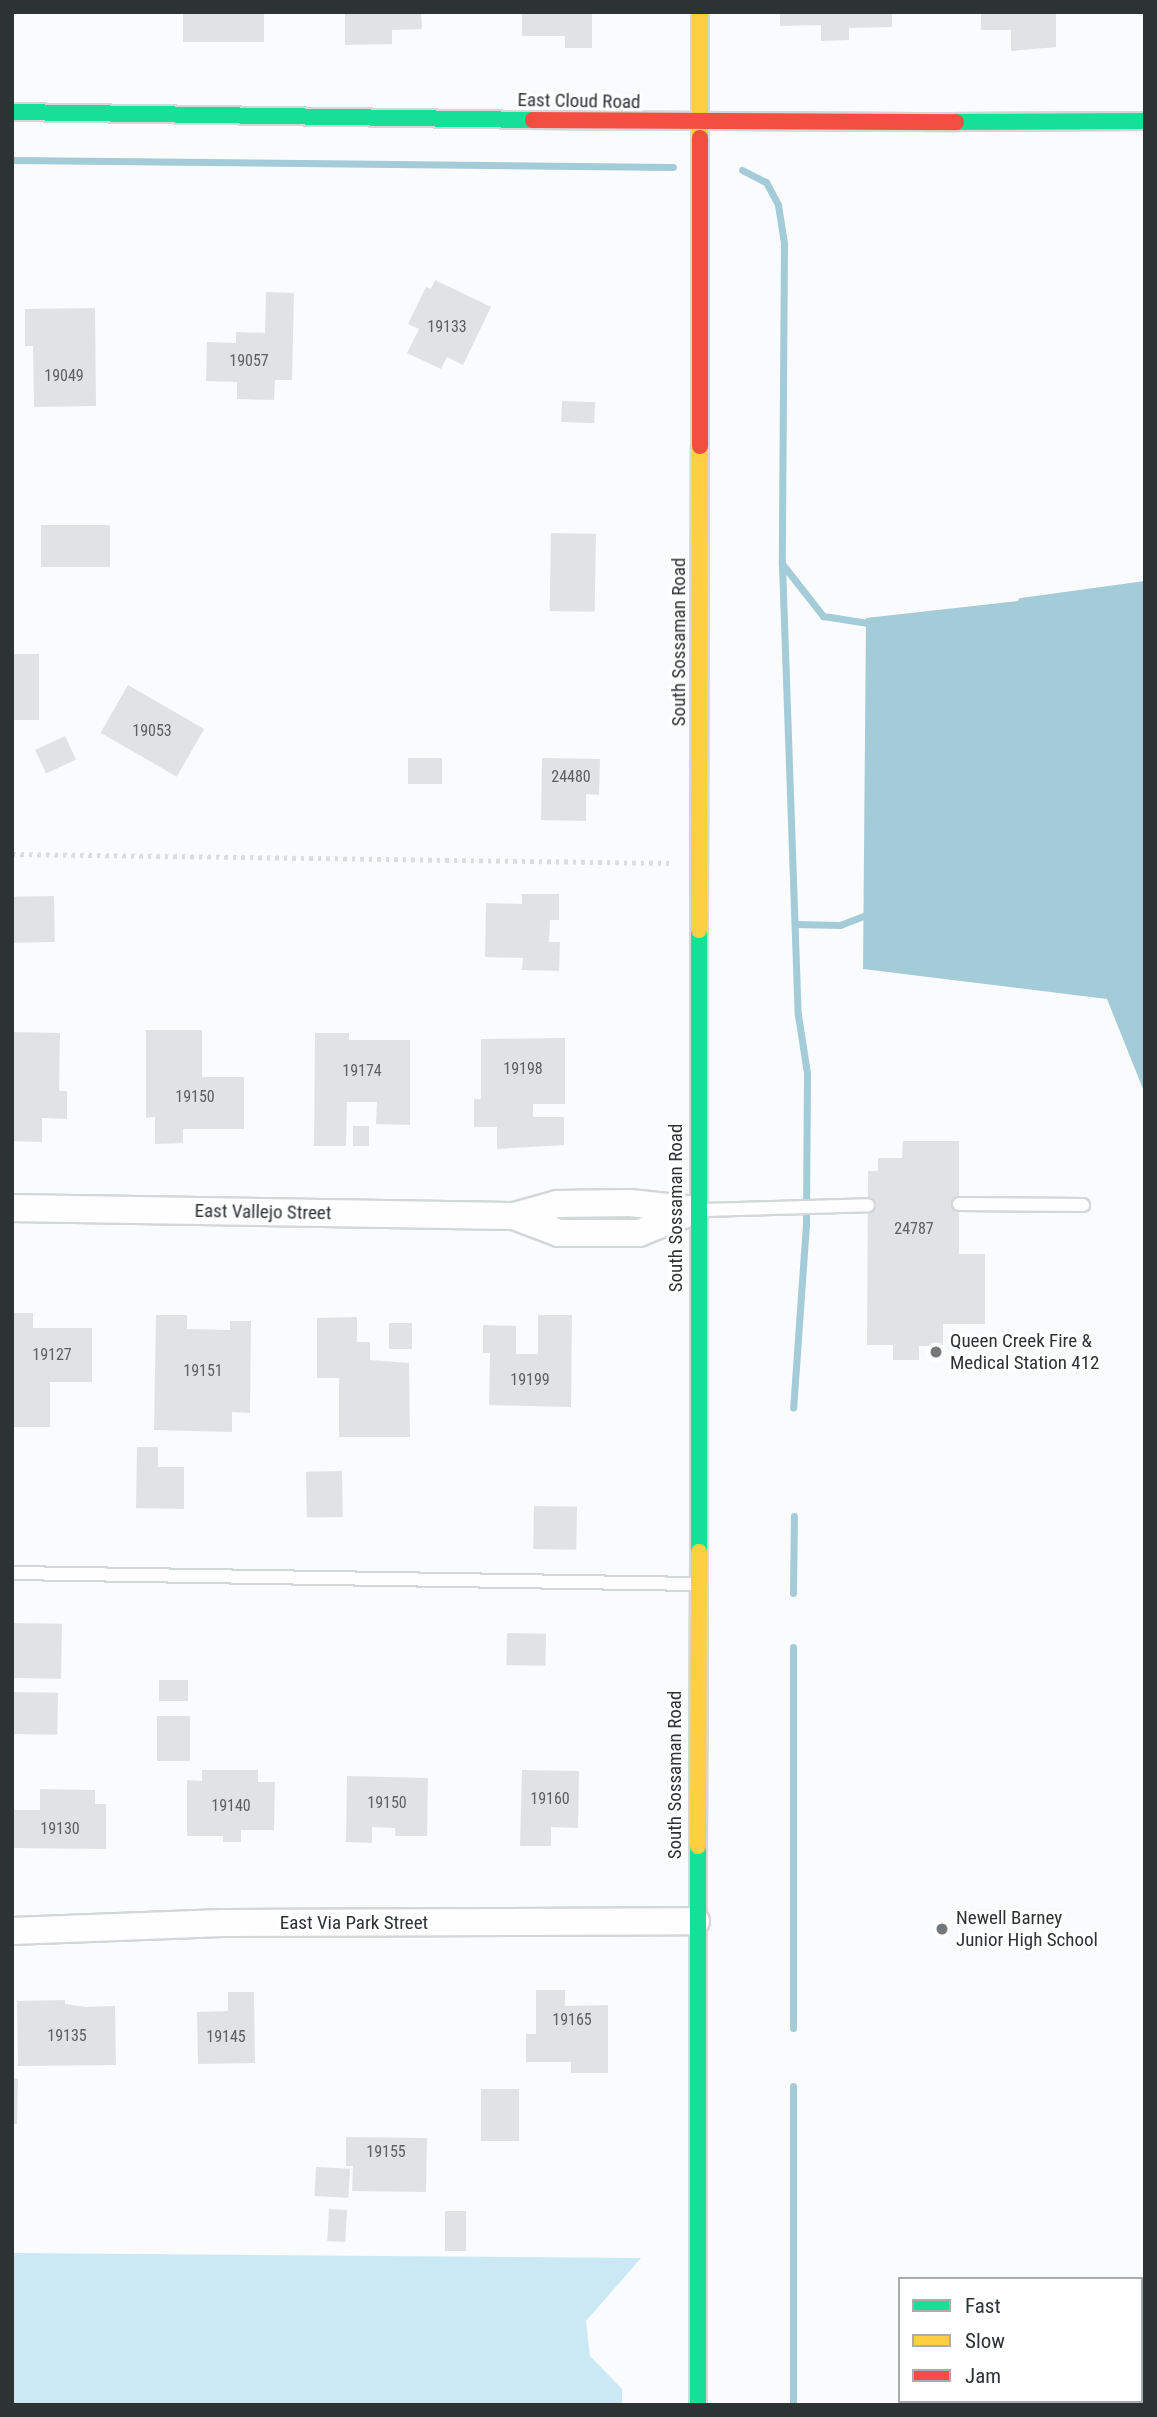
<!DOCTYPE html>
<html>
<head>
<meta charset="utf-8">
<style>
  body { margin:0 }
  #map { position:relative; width:1157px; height:2417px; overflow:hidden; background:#f9fbfd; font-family:"Roboto Condensed",sans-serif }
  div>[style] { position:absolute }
  .green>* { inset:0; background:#cae9f5 }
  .water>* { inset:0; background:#a3cbd8 }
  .stream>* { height:7px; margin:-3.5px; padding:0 3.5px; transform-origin:3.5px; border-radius:3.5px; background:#a3cbd8 }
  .building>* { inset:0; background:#e0e3e5; transform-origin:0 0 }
  .path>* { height:4.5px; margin-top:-2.25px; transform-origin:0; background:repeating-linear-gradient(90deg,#ddddde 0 3.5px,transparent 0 8.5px) }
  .roads { filter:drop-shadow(2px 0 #d4d7d8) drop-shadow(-2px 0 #d4d7d8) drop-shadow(0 2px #d4d7d8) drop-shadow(0 -2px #d4d7d8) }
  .lane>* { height:12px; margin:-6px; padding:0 6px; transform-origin:6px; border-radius:6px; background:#fefeff }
  .street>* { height:26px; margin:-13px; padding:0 13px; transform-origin:13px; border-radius:13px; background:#fefeff }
  .fast>* { height:16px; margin:-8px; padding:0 8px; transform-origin:8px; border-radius:8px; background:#16e098 }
  .slow>* { height:16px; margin:-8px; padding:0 8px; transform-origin:8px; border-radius:8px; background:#ffcf43 }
  .jam>* { height:16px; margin:-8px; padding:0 8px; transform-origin:8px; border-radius:8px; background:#f24e42 }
  .dots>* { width:19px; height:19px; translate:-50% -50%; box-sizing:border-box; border:4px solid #fff; border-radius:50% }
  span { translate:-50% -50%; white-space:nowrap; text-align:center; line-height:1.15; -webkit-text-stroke:6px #fff; paint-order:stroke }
  .number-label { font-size:16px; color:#5c6061 }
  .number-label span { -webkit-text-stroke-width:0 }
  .street-label { font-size:19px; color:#2d3233 }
  .poi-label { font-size:19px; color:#2d3233 }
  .left { translate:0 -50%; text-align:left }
  .frame { position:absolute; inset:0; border:14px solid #2d3233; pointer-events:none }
  .legend { position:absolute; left:898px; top:2277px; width:245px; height:126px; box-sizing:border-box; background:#fff; border:2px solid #abadad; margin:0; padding:9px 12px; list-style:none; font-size:21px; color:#2d3233 }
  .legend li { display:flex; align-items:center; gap:14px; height:35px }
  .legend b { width:35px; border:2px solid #abadad }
</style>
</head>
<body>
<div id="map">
  <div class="green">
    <i style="clip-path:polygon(12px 2253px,641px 2258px,586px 2321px,590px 2356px,622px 2389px,622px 2405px,12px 2405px)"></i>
  </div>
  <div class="water">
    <i style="clip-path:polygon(1145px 587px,1145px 1094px,1107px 999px,863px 969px,866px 618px)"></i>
  </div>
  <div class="stream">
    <i style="left:12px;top:160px;width:661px;rotate:0.61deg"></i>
    <i style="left:742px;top:170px;width:27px;rotate:27deg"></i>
    <i style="left:766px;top:182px;width:26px;rotate:62deg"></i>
    <i style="left:778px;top:205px;width:39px;rotate:81deg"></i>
    <i style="left:784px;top:244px;width:321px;rotate:90.4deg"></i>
    <i style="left:782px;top:565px;width:450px;rotate:88deg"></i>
    <i style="left:798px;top:1015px;width:59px;rotate:81.2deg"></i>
    <i style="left:807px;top:1073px;width:151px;rotate:90.4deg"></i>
    <i style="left:806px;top:1224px;width:184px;rotate:94deg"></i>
    <i style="left:783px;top:565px;width:65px;rotate:51.9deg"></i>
    <i style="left:823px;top:616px;width:52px;rotate:8.9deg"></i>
    <i style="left:1021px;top:601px;width:125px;rotate:-7.8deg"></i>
    <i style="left:795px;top:924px;width:45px;rotate:1.3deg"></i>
    <i style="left:840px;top:925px;width:34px;rotate:-21deg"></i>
    <i style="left:793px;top:1593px;width:77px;rotate:-89.3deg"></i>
    <i style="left:793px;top:1647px;width:381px;rotate:90deg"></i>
    <i style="left:793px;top:2086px;width:319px;rotate:90deg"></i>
  </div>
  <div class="building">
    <i style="left:183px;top:12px;width:81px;height:30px"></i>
    <i style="clip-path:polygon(345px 12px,421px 12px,422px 29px,392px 30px,392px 44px,345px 45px)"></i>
    <i style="clip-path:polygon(522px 12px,592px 12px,592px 48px,565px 48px,565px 36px,522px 36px)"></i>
    <i style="clip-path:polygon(780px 12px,892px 12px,892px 27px,849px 28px,849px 40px,821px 41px,821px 25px,780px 26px)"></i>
    <i style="clip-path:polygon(981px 12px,1056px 12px,1056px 47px,1011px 51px,1011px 30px,981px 30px)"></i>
    <i style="clip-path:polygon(435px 280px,491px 307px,463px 365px,447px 357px,441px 369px,407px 353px,419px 329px,408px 324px,426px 287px,431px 289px)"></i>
    <i style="clip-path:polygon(266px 292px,294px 293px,292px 380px,275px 380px,274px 400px,237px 399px,237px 382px,206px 381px,207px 342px,236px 343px,236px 332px,265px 333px)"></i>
    <i style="clip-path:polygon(95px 308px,96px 406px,34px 407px,33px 346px,25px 346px,25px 309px)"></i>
    <i style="left:562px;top:401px;width:33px;height:21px;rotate:2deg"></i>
    <i style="left:41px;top:525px;width:69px;height:42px"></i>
    <i style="left:551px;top:533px;width:45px;height:78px;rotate:1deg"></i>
    <i style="left:12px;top:654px;width:27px;height:66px"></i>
    <i style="left:128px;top:685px;width:88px;height:55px;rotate:30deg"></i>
    <i style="left:65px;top:736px;width:26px;height:33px;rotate:65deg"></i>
    <i style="left:408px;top:758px;width:34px;height:26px"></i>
    <i style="clip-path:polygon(542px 758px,600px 759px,599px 795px,586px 794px,586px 821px,541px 820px)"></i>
    <i style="clip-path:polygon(522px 894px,559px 894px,559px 920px,550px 920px,549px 942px,560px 942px,559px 971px,522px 970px,523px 958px,485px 957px,486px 903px,522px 904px)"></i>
    <i style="left:54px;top:896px;width:46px;height:42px;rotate:89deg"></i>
    <i style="clip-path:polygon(146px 1030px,202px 1030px,202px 1077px,244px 1077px,244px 1129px,183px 1129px,183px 1143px,155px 1144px,155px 1117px,146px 1118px)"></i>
    <i style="clip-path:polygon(12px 1032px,60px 1033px,59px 1091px,67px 1091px,67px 1119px,42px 1118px,42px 1142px,12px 1141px)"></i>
    <i style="clip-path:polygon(315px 1033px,349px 1033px,349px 1040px,410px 1040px,410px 1125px,376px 1124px,377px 1102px,347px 1102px,346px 1146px,314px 1146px)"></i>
    <i style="clip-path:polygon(565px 1038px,565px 1104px,533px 1104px,533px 1117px,564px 1117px,564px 1145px,497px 1149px,497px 1127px,474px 1127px,474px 1099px,481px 1099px,481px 1039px)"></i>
    <i style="left:369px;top:1126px;width:20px;height:16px;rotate:90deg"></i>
    <i style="clip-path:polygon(903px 1141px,959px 1141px,959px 1254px,985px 1254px,985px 1324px,943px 1324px,943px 1346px,919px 1346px,919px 1360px,893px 1360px,893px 1345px,867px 1345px,868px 1171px,878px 1171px,878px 1158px,902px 1158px)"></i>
    <i style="clip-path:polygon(12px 1313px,33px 1313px,33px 1328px,92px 1328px,92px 1382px,50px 1382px,50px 1427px,12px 1427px)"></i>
    <i style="clip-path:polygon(156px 1315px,187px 1315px,187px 1329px,230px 1330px,230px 1321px,251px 1321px,250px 1413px,232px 1412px,232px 1432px,154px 1430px)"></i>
    <i style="clip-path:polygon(538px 1315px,572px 1315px,571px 1407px,489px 1405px,490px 1353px,483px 1353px,483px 1325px,516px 1326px,516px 1354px,538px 1354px)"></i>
    <i style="clip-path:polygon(357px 1317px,357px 1342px,370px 1342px,370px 1360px,409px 1363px,410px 1437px,339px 1437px,339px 1378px,317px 1378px,317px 1318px)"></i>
    <i style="left:389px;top:1323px;width:23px;height:26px"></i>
    <i style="clip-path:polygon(137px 1447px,158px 1447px,158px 1467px,184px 1467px,184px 1509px,136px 1508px)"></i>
    <i style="left:342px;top:1471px;width:46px;height:36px;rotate:89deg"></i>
    <i style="left:534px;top:1506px;width:43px;height:43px;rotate:1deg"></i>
    <i style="left:13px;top:1623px;width:49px;height:55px;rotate:1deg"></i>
    <i style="left:507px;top:1633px;width:39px;height:32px;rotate:1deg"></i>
    <i style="left:188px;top:1680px;width:21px;height:29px;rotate:90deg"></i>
    <i style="left:12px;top:1692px;width:46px;height:42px;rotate:1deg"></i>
    <i style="left:157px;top:1716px;width:33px;height:45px"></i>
    <i style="clip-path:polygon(202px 1770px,258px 1770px,258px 1782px,275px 1782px,274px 1830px,241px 1830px,241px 1842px,223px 1842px,223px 1836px,187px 1836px,187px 1780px,202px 1781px)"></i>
    <i style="clip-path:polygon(522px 1770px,579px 1771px,578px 1828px,551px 1827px,551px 1846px,520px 1846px)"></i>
    <i style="clip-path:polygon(347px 1776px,428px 1778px,427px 1836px,395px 1836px,395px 1828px,372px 1827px,372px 1843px,346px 1842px)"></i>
    <i style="clip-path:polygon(40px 1789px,95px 1790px,95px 1804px,106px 1804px,106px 1849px,13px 1848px,14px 1810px,40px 1810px)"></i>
    <i style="clip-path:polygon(536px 1990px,565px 1990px,565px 2006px,608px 2005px,608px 2073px,571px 2073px,571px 2062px,526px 2062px,526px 2034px,536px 2034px)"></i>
    <i style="clip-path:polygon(228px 1992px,254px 1992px,255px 2063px,198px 2064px,197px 2012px,228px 2011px)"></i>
    <i style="clip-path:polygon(65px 2000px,65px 2004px,87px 2007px,115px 2006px,116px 2065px,18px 2066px,17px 2001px)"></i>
    <i style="clip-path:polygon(12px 2078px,18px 2079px,17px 2124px,12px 2124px)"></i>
    <i style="left:481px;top:2089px;width:38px;height:52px"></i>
    <i style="clip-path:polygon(346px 2137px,427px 2138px,426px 2192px,352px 2191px,353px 2166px,346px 2166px)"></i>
    <i style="left:316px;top:2167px;width:34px;height:29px;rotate:3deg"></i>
    <i style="left:329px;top:2209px;width:18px;height:32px;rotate:3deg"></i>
    <i style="left:445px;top:2211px;width:21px;height:40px"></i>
    <i style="clip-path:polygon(1145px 2295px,1145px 2405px,1140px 2405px,1137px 2401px,1141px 2401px)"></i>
    <i style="left:949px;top:2401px;width:109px;height:4px"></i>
  </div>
  <div class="path">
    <i style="left:12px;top:854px;width:657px;rotate:0.78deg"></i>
  </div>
  <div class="roads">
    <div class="lane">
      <i style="left:959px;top:1204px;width:124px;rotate:0.5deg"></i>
      <i style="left:704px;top:1210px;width:164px;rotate:-1.7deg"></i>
      <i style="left:12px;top:1573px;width:684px;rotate:0.92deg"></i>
    </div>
    <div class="street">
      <i style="left:12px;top:1208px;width:502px;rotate:0.91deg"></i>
      <i style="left:514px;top:1216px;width:45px;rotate:-15.6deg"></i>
      <i style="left:557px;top:1204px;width:73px;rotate:-0.8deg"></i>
      <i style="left:630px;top:1203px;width:66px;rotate:6.1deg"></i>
      <i style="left:514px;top:1216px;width:48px;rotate:20.7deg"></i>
      <i style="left:559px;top:1233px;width:80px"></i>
      <i style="left:639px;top:1233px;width:56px;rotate:-22deg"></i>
      <i style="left:12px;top:1931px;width:211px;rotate:-2.2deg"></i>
      <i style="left:223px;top:1923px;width:473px;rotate:-0.2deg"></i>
    </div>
    <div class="fast">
      <i style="left:12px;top:112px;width:521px;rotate:0.88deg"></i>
      <i style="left:956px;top:122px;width:189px;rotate:-0.3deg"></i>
      <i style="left:699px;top:1552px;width:622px;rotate:-90deg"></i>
      <i style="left:698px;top:2405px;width:559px;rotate:-90deg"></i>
    </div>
    <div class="slow">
      <i style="left:700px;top:138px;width:126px;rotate:-90deg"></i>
      <i style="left:699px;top:930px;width:484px;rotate:-89.9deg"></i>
      <i style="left:698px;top:1846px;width:294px;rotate:-89.8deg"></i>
    </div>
    <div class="jam">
      <i style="left:533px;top:120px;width:423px;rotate:0.3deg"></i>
      <i style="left:700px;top:446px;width:308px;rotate:-90deg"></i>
    </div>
  </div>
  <div class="dots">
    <i style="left:936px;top:1352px;background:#74787a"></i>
    <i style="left:942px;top:1929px;background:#74787a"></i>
  </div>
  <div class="number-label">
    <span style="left:447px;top:327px">19133</span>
    <span style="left:249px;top:361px">19057</span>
    <span style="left:64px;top:376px">19049</span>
    <span style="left:152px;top:731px">19053</span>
    <span style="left:571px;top:777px">24480</span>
    <span style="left:523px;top:1069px">19198</span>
    <span style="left:362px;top:1071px">19174</span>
    <span style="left:195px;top:1097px">19150</span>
    <span style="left:914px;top:1229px">24787</span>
    <span style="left:52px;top:1355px">19127</span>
    <span style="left:203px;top:1371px">19151</span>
    <span style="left:530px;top:1380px">19199</span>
    <span style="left:550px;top:1799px">19160</span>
    <span style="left:387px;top:1803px">19150</span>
    <span style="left:231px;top:1806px">19140</span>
    <span style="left:60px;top:1829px">19130</span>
    <span style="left:572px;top:2020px">19165</span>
    <span style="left:67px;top:2036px">19135</span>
    <span style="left:226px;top:2037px">19145</span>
    <span style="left:386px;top:2152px">19155</span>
  </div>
  <div class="street-label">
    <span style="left:579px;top:101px;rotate:1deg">East Cloud Road</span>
    <span style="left:679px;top:642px;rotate:-90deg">South Sossaman Road</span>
    <span style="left:676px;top:1208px;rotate:-90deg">South Sossaman Road</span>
    <span style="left:263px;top:1212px;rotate:1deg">East Vallejo Street</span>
    <span style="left:675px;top:1775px;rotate:-90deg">South Sossaman Road</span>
    <span style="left:354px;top:1923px">East Via Park Street</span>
  </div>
  <div class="poi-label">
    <span class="left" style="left:950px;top:1352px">Queen Creek Fire &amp;<br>Medical Station 412</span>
    <span class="left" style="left:956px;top:1929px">Newell Barney<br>Junior High School</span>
  </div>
  <div class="frame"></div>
  <ul class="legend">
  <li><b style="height:9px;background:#16e098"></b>Fast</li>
  <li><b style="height:9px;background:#ffcf43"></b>Slow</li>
  <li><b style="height:9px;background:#f24e42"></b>Jam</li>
  </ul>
</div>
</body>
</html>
